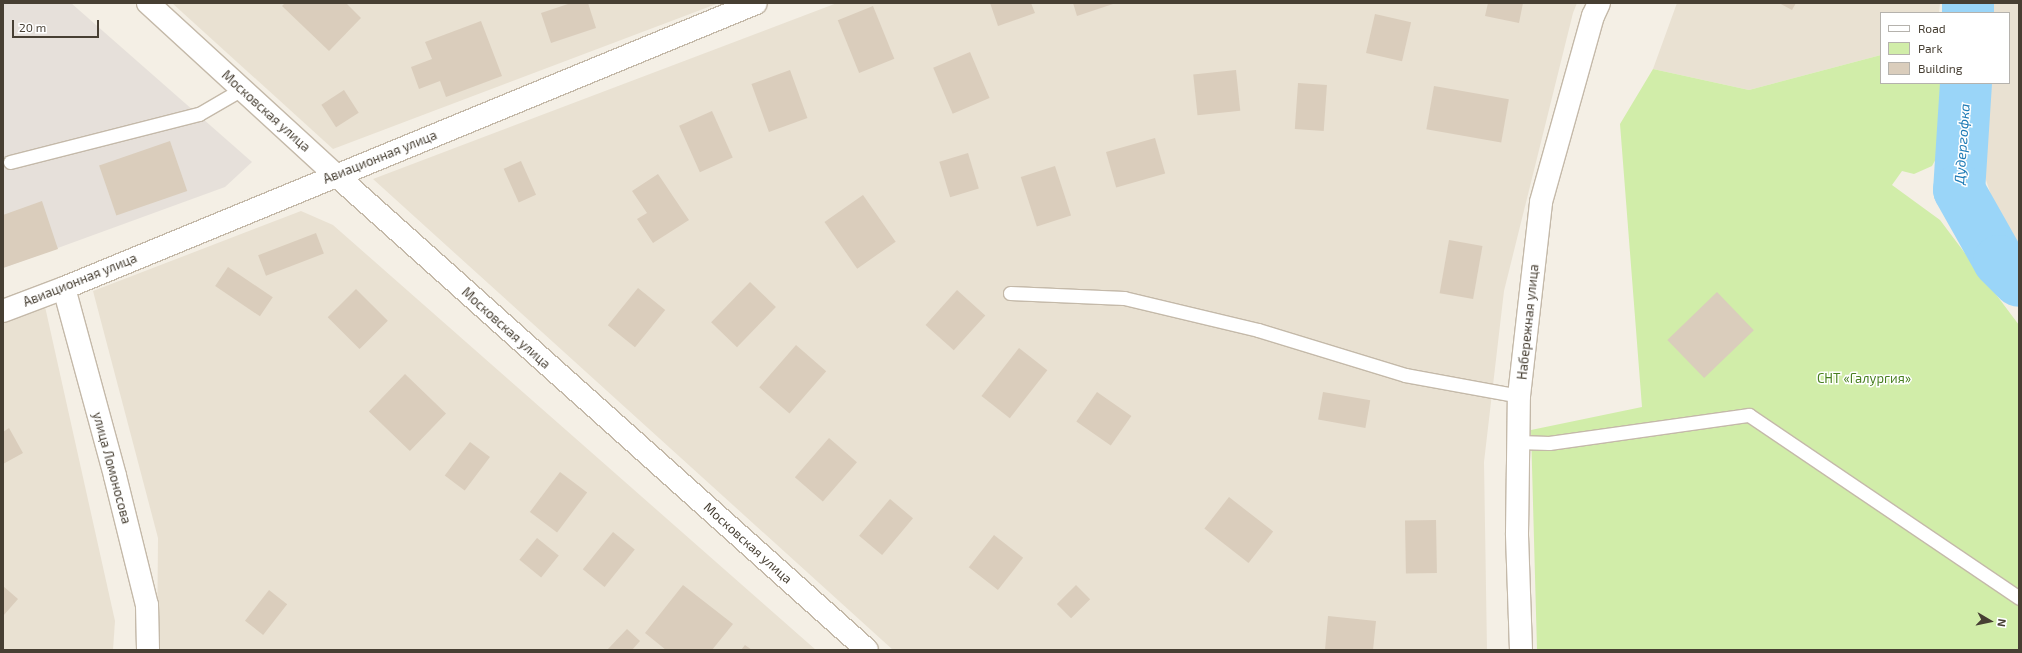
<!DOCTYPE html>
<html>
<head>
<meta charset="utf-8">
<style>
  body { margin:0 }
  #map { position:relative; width:2022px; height:653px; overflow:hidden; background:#f4efe5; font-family:"Exo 2",sans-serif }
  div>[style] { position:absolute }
  .residential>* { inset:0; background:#e9e1d2 }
  .industrial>* { inset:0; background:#e6e0da }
  .green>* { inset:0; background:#d1eda9 }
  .river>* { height:52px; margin:-26px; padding:0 26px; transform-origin:26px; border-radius:26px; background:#9ad5f8 }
  .building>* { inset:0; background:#dacdbc; transform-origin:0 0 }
  .roads { filter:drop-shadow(1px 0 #c4b9a9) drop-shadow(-1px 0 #c4b9a9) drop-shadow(0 1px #c4b9a9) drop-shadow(0 -1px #c4b9a9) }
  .service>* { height:13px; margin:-6.5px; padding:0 6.5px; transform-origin:6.5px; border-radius:6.5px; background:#fff }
  .minor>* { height:22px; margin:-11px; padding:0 11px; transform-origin:11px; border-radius:11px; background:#fff }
  .tertiary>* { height:22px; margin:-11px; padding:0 11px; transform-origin:11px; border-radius:11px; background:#fff }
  span { translate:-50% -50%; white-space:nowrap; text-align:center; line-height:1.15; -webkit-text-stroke:3px #fff; paint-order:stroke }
  .street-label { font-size:13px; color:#473f33 }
  .park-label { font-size:13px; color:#487f20 }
  .water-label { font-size:14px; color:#207cb6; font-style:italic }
  .frame { position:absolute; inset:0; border:4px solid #473f33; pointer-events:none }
  .legend { position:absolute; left:1880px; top:12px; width:130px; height:72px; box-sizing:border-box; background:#fff; border:1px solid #b5b2ad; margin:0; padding:5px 7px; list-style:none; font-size:12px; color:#473f33 }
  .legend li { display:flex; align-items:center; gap:8px; height:20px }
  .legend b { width:20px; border:1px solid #b5b2ad }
  .north { position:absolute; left:1970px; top:601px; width:40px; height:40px; -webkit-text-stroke:3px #fff; paint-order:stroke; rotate:99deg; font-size:11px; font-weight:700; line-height:16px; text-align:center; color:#473f33 }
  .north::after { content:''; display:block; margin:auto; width:14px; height:18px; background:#473f33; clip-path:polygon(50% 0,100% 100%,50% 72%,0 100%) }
  .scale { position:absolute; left:12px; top:20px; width:87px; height:18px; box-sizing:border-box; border:2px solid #473f33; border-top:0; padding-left:5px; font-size:12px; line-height:14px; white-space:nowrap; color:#473f33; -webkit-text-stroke:3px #fff; paint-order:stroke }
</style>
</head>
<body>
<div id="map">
  <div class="residential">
    <i style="clip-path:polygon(172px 3px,719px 3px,333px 149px)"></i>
    <i style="clip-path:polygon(837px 3px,1577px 3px,1573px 13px,1504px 291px,1484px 462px,1487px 650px,893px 650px,373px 179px)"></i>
    <i style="clip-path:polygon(1677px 3px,1940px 3px,1939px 13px,1881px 13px,1881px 55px,1749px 90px,1653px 69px)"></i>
    <i style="clip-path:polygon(1989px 3px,2019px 3px,2019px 251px,2005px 237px,1979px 159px,1984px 83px,2009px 83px,2009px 13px,1988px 13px)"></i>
    <i style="clip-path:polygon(301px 211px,333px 225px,816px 650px,157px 650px,158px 538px,93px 291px)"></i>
    <i style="clip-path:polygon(44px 302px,115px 621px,113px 650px,3px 650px,3px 319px)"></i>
  </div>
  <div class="industrial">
    <i style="clip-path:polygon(3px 3px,71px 3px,252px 162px,225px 187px,3px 268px)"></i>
  </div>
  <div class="green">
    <i style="clip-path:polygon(1881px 55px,1881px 83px,1941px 83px,1946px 125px,1944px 144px,1932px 166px,1914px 174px,1902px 171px,1892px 185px,1940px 220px,2019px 325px,2019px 650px,1537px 650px,1531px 430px,1642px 407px,1620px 124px,1653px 69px,1749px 90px)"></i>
  </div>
  <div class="river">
    <i style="left:1968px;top:13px;width:10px;rotate:-90deg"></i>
    <i style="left:1966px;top:83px;width:107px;rotate:93.7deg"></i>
    <i style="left:1959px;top:190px;width:81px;rotate:60.6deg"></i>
    <i style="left:1999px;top:261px;width:28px;rotate:45deg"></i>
  </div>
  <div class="building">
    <i style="clip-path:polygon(285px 3px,346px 3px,361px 18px,329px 51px,282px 6px)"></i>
    <i style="clip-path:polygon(571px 3px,588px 3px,596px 28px,551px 43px,541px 13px)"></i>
    <i style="clip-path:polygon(990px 3px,1031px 3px,1035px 13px,998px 26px)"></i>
    <i style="clip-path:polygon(1073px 3px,1116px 3px,1077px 16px)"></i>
    <i style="clip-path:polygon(1488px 3px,1523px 3px,1519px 23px,1485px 16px)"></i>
    <i style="clip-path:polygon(1779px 3px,1796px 3px,1792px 10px)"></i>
    <i style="left:873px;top:6px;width:57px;height:38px;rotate:68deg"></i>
    <i style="left:1375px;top:14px;width:37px;height:40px;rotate:13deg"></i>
    <i style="clip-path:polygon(481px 21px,502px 76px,446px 97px,440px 81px,419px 89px,411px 67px,432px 59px,425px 42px)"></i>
    <i style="left:970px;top:52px;width:50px;height:40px;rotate:67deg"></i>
    <i style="left:790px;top:70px;width:51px;height:41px;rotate:70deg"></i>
    <i style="left:1236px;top:70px;width:41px;height:43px;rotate:84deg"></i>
    <i style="left:1298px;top:83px;width:29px;height:46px;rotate:4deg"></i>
    <i style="left:1434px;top:86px;width:76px;height:44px;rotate:10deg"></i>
    <i style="left:344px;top:90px;width:27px;height:27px;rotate:57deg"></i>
    <i style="left:712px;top:111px;width:51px;height:36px;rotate:66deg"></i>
    <i style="left:1155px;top:138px;width:37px;height:51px;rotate:74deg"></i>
    <i style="left:170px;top:141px;width:53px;height:75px;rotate:71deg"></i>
    <i style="left:968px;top:153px;width:37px;height:30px;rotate:73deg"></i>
    <i style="left:521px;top:161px;width:37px;height:19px;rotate:66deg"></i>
    <i style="left:1055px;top:166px;width:52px;height:36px;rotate:72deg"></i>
    <i style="clip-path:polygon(658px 174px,689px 220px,653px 243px,637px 219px,647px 213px,632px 191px)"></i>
    <i style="left:863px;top:195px;width:57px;height:47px;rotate:55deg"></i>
    <i style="clip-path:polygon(42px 201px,58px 249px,3px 268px,3px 215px)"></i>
    <i style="left:316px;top:233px;width:22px;height:62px;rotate:69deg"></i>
    <i style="left:1449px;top:240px;width:34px;height:54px;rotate:10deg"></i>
    <i style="left:228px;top:267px;width:54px;height:23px;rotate:34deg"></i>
    <i style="left:750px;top:282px;width:36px;height:56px;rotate:44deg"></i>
    <i style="left:638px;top:288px;width:35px;height:48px;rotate:39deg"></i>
    <i style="left:356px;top:289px;width:45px;height:40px;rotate:45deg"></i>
    <i style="left:957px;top:290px;width:38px;height:47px;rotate:42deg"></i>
    <i style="left:1717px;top:292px;width:53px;height:69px;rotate:46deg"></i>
    <i style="left:796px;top:345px;width:40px;height:56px;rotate:41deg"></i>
    <i style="left:1019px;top:348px;width:36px;height:61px;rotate:38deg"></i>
    <i style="left:405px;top:374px;width:57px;height:52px;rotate:44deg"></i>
    <i style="left:1097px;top:392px;width:42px;height:36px;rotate:35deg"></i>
    <i style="left:1323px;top:392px;width:48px;height:28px;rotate:10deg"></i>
    <i style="clip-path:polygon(9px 428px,23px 453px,3px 464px,3px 432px)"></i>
    <i style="left:829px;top:438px;width:37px;height:52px;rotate:41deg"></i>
    <i style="left:470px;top:442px;width:25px;height:42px;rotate:37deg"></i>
    <i style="left:560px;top:472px;width:34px;height:50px;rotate:37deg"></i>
    <i style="left:1229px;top:497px;width:56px;height:40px;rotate:38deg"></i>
    <i style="left:890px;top:499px;width:30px;height:48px;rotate:40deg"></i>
    <i style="left:1436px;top:520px;width:53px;height:31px;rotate:89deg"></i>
    <i style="left:613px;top:532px;width:28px;height:48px;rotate:39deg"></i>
    <i style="left:994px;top:535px;width:37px;height:41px;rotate:38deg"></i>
    <i style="left:537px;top:538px;width:28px;height:28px;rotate:39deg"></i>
    <i style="clip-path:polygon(683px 585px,733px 624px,712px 650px,666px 650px,645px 633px)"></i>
    <i style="left:1076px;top:585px;width:20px;height:27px;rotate:45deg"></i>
    <i style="clip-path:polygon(3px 586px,18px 599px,3px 616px)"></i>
    <i style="left:269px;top:590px;width:23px;height:39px;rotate:38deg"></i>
    <i style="clip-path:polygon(1328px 616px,1376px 621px,1373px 650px,1325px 650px)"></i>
    <i style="clip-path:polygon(627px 629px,640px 641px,632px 650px,607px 650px)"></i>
    <i style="clip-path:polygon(745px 645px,752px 650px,741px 650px)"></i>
  </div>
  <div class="roads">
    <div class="service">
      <i style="left:10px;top:162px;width:195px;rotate:-14.3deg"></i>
      <i style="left:199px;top:114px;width:50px;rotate:-30.2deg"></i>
      <i style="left:1010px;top:293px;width:114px;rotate:2.5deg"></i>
      <i style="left:1124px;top:298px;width:138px;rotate:13.4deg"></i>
      <i style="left:1258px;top:330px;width:154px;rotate:17deg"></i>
      <i style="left:1405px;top:375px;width:116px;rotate:10.4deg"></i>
      <i style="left:1518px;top:442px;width:31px;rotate:2deg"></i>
      <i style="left:1549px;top:443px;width:202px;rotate:-8deg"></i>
      <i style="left:1749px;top:415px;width:326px;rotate:34.1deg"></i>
    </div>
    <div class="minor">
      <i style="left:148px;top:3px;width:255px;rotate:42.5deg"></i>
      <i style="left:336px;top:175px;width:712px;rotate:41.81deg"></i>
      <i style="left:64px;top:288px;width:195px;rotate:74.8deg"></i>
      <i style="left:115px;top:476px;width:133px;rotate:76.1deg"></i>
      <i style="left:147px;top:605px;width:45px;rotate:88.7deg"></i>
      <i style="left:1521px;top:650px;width:117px;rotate:-92deg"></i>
      <i style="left:1517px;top:533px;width:137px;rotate:-89.2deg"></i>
      <i style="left:1519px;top:396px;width:195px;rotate:-83.5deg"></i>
      <i style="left:1541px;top:202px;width:193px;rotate:-74.4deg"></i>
      <i style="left:1593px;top:16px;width:14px;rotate:-65deg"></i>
    </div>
    <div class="tertiary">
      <i style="left:3px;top:311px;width:65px;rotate:-20.7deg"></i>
      <i style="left:64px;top:288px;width:748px;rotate:-22.38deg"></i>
    </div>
  </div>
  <div class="street-label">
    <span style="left:266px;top:111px;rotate:42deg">Московская улица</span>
    <span style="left:380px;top:157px;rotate:-22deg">Авиационная улица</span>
    <span style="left:80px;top:280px;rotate:-22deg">Авиационная улица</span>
    <span style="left:1528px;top:322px;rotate:-84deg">Набережная улица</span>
    <span style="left:506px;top:328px;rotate:42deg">Московская улица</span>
    <span style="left:112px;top:468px;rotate:75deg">улица Ломоносова</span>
    <span style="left:748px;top:543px;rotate:42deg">Московская улица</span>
  </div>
  <div class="park-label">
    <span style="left:1864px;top:378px">СНТ «Галургия»</span>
  </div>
  <div class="water-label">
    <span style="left:1962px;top:144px;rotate:-86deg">Дудергофка</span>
  </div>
  <div class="frame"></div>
  <ul class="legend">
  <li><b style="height:5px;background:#fff"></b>Road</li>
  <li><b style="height:11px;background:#d1eda9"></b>Park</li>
  <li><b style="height:11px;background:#dacdbc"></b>Building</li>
  </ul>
  <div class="north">N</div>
  <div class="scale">20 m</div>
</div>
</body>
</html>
